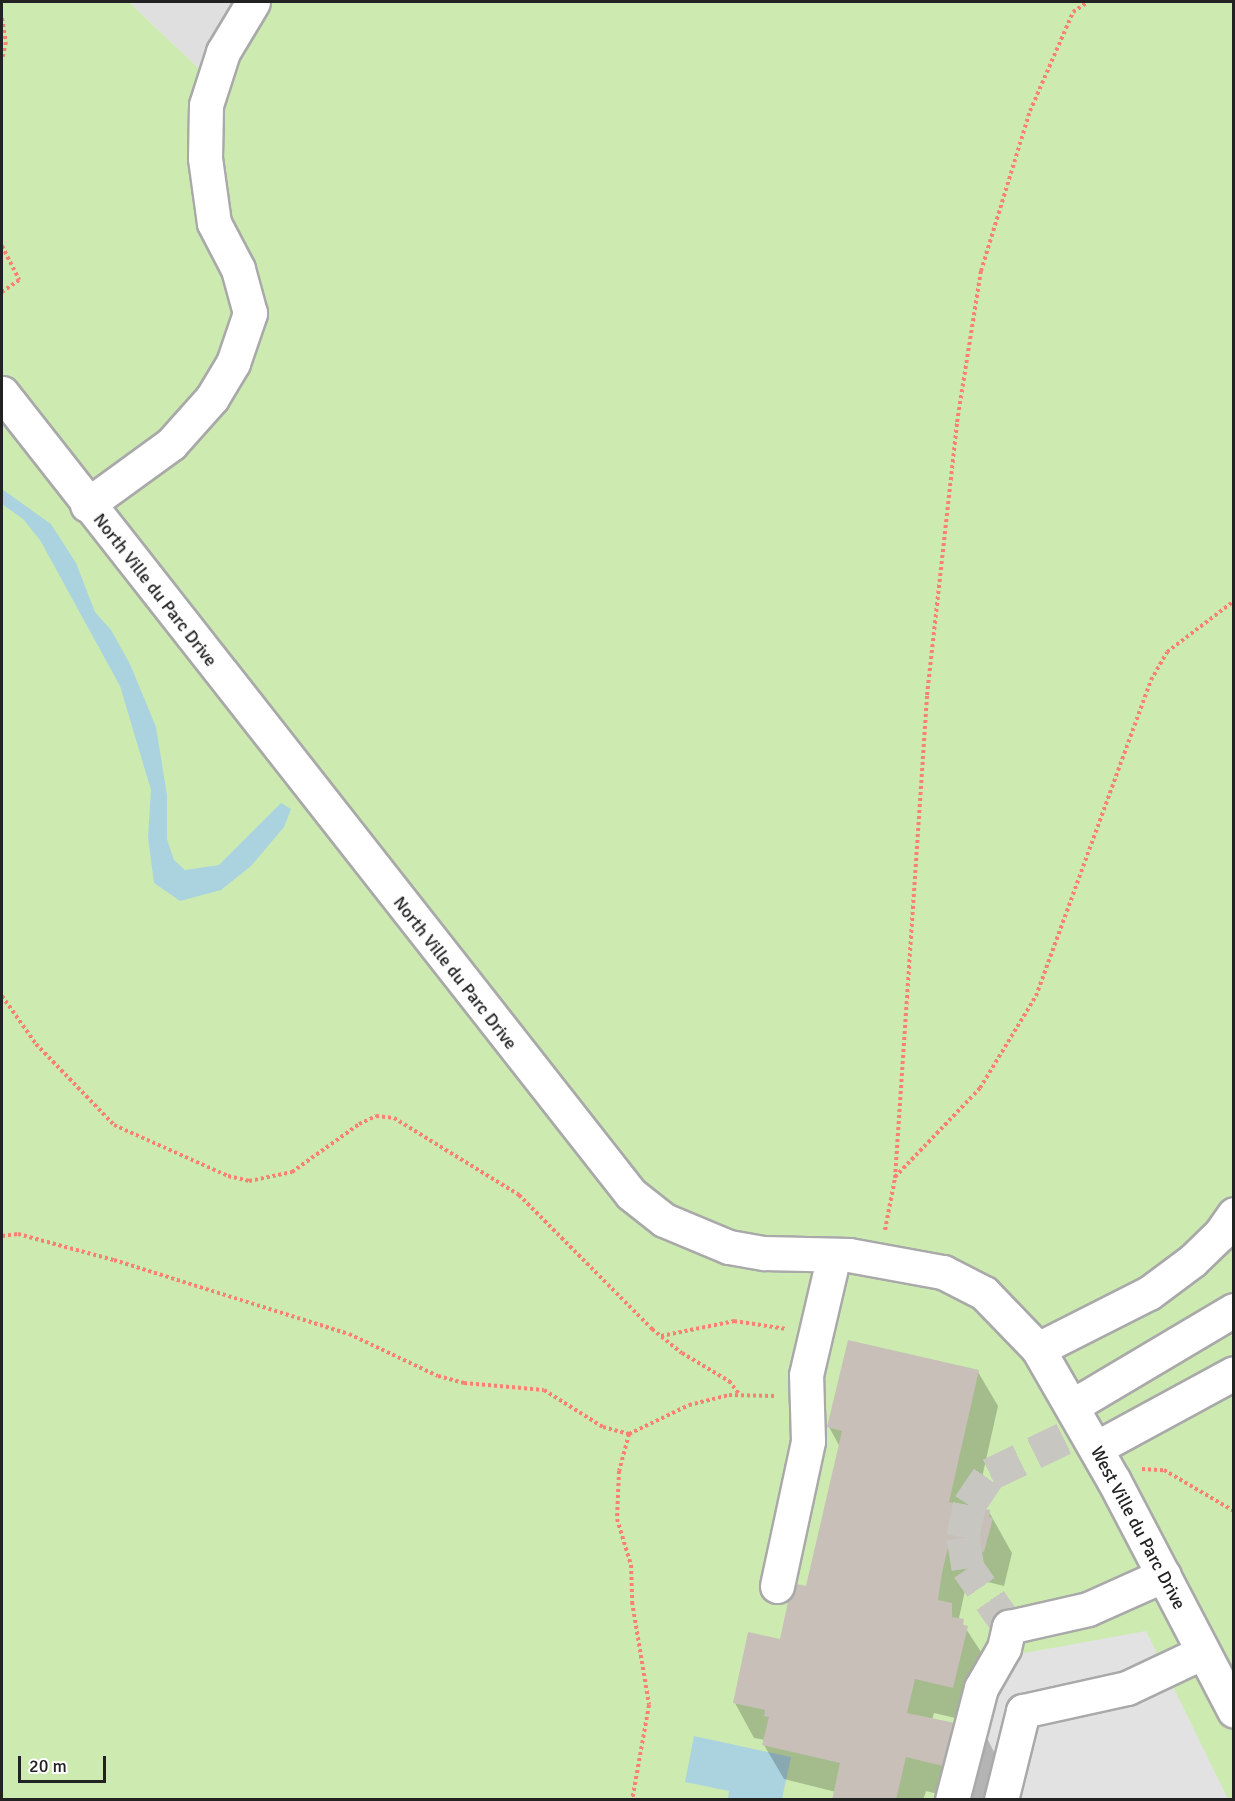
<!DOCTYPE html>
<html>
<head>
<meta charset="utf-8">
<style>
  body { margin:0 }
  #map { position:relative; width:1235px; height:1801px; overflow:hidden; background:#f2efe9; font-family:Signika,sans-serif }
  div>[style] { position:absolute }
  .residential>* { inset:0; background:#e0dfdf }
  .grass>* { inset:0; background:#cdebb0 }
  .parking>* { inset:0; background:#e2e2e2 }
  .water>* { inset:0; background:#aad3df }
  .shadow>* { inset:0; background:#0003 }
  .building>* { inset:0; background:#c7bfb8 }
  .minor-tunnel>* { height:33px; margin-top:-16.5px; transform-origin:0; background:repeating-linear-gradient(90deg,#c8c6c1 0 33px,transparent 0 49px) }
  .path>* { height:4px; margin-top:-2px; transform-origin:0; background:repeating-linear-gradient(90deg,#fa8072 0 3px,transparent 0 6px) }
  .roads { filter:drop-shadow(2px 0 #a9a9a9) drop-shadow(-2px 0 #a9a9a9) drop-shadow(0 2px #a9a9a9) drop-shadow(0 -2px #a9a9a9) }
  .minor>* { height:33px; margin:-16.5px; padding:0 16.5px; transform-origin:16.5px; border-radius:16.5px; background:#fff }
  span { translate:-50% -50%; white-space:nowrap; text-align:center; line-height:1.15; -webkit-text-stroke:5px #fff; paint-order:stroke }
  .street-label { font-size:18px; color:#222 }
  .frame { position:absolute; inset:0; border:3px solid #222; pointer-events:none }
  .scale { position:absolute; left:18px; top:1756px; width:88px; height:27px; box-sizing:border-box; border:3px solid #222; border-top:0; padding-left:8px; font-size:18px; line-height:21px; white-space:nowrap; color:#222; -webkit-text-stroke:4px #fff; paint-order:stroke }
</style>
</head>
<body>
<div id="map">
  <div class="residential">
    <i style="clip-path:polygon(129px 2px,253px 2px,214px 83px)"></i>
  </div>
  <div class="grass">
    <i style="clip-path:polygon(2px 2px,129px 2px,213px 82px,253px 2px,1233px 2px,1233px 1799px,2px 1800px)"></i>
  </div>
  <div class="parking">
    <i style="clip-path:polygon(1146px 1631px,1228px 1799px,959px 1800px,966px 1766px,1013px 1655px)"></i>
  </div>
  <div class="water">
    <i style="clip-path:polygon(2px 489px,51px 524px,76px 563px,95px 612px,111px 630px,130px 664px,156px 727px,167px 795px,167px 839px,174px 860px,185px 870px,219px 865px,281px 803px,291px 809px,284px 827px,251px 866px,221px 890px,180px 901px,154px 883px,148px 837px,151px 790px,120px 686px,40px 540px,23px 519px,2px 504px)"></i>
    <i style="clip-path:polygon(694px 1736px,791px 1757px,782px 1799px,728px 1799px,729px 1791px,685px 1782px)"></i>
  </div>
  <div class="shadow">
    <i style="clip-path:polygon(978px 1372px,998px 1406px,975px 1509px,989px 1512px,1012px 1553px,1004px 1586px,968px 1577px,961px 1609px,959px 1618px,983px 1655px,972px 1722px,934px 1713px,932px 1720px,983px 1730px,1004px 1772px,998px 1800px,962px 1800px,926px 1791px,923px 1800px,835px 1800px,836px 1792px,784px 1779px,764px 1745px,765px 1740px,754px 1738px,735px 1703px,782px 1641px,808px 1588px,840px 1447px,829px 1427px)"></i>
  </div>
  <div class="building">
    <i style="clip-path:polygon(848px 1340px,979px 1370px,949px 1502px,990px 1510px,989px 1517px,993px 1518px,984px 1552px,949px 1543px,942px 1573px,938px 1600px,952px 1603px,952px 1617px,964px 1619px,963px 1625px,968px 1626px,953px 1688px,915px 1679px,907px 1713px,984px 1729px,985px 1736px,976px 1774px,906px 1757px,896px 1800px,832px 1800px,840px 1763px,762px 1745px,769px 1717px,764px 1716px,765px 1710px,733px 1703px,748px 1632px,780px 1639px,792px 1583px,806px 1586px,842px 1431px,827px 1427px)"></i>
  </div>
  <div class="minor-tunnel">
    <i style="left:1009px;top:1627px;width:72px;rotate:-124.8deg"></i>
    <i style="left:968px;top:1568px;width:31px;rotate:-99deg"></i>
    <i style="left:963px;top:1537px;width:33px;rotate:-79deg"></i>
    <i style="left:969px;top:1505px;width:37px;rotate:-56deg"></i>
    <i style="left:990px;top:1474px;width:106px;rotate:-25.8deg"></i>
  </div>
  <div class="path">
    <i style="left:2px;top:18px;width:24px;rotate:81deg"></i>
    <i style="left:6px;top:42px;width:17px;rotate:103deg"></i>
    <i style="left:2px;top:246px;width:38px;rotate:63deg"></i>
    <i style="left:19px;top:280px;width:21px;rotate:145deg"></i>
    <i style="left:2px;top:996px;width:59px;rotate:54.7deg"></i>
    <i style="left:36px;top:1044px;width:112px;rotate:46.1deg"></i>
    <i style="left:114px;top:1125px;width:125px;rotate:24.1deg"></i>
    <i style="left:228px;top:1176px;width:22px;rotate:13deg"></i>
    <i style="left:249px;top:1181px;width:44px;rotate:-11.8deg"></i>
    <i style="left:292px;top:1172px;width:82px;rotate:-35.6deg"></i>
    <i style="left:359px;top:1124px;width:19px;rotate:-25deg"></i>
    <i style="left:376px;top:1116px;width:18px;rotate:6deg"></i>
    <i style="left:394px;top:1118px;width:147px;rotate:31.6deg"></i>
    <i style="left:519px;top:1195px;width:189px;rotate:45.2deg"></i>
    <i style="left:652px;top:1329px;width:38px;rotate:39deg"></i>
    <i style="left:682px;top:1353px;width:55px;rotate:30.8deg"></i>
    <i style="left:729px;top:1381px;width:16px;rotate:52deg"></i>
    <i style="left:895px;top:1177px;width:123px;rotate:-46.3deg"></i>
    <i style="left:980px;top:1088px;width:108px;rotate:-58.7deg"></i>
    <i style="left:1036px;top:996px;width:336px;rotate:-70deg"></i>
    <i style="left:1151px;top:680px;width:32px;rotate:-60deg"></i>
    <i style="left:1167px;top:652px;width:84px;rotate:-37.3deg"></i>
    <i style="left:885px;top:1230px;width:53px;rotate:-79.1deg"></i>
    <i style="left:895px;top:1178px;width:484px;rotate:-86.2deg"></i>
    <i style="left:927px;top:695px;width:275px;rotate:-83.7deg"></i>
    <i style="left:957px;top:422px;width:153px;rotate:-81deg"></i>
    <i style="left:981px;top:271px;width:167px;rotate:-73deg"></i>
    <i style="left:1030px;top:111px;width:108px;rotate:-66.5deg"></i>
    <i style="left:1073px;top:12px;width:18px;rotate:-34deg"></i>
    <i style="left:2px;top:1236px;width:16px;rotate:-7deg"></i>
    <i style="left:18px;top:1234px;width:99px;rotate:15.2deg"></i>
    <i style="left:114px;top:1260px;width:246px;rotate:17.5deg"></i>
    <i style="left:349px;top:1334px;width:98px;rotate:25.3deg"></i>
    <i style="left:438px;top:1376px;width:27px;rotate:15deg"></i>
    <i style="left:464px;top:1383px;width:80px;rotate:5deg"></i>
    <i style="left:544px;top:1390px;width:70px;rotate:32.1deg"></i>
    <i style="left:603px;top:1427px;width:27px;rotate:15deg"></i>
    <i style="left:629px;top:1434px;width:67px;rotate:-25.8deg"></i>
    <i style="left:689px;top:1405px;width:41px;rotate:-14deg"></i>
    <i style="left:729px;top:1395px;width:47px;rotate:1.2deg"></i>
    <i style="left:661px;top:1336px;width:75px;rotate:-11.6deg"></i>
    <i style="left:734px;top:1321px;width:53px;rotate:8.7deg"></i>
    <i style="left:629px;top:1434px;width:38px;rotate:105deg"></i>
    <i style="left:619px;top:1471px;width:48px;rotate:92.4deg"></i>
    <i style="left:617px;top:1519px;width:48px;rotate:73.1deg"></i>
    <i style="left:631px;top:1565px;width:37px;rotate:88deg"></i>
    <i style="left:632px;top:1602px;width:104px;rotate:80.6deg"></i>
    <i style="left:649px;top:1705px;width:97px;rotate:100.1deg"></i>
    <i style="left:1142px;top:1469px;width:22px;rotate:3deg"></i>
    <i style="left:1164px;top:1470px;width:81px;rotate:30.4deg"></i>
  </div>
  <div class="roads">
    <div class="minor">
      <i style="left:2px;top:393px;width:1018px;rotate:51.86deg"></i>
      <i style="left:631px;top:1194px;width:42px;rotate:38.2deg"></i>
      <i style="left:664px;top:1220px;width:70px;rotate:22.6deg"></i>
      <i style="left:729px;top:1247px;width:36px;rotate:10deg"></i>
      <i style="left:764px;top:1253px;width:85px;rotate:1.3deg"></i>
      <i style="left:849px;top:1255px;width:96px;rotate:10.3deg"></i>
      <i style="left:943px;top:1272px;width:46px;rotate:27.1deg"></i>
      <i style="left:984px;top:1293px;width:78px;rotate:46deg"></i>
      <i style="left:1038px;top:1349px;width:152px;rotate:60.1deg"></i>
      <i style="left:1114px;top:1481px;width:259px;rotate:62.4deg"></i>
      <i style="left:87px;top:505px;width:104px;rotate:-36deg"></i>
      <i style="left:171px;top:444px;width:62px;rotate:-48.3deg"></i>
      <i style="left:212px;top:398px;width:41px;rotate:-59deg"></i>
      <i style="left:233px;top:363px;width:53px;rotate:-71.2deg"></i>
      <i style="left:250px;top:313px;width:46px;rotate:-105.3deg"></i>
      <i style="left:238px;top:269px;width:52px;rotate:-117.6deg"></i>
      <i style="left:214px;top:223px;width:66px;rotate:-97.9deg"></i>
      <i style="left:205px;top:158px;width:53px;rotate:-88.9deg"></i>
      <i style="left:206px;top:105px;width:56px;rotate:-72.2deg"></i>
      <i style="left:223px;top:52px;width:58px;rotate:-59deg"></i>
      <i style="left:1038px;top:1349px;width:124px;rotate:-26.8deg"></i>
      <i style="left:1149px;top:1293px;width:54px;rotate:-36.7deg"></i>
      <i style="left:1192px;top:1261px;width:39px;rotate:-44deg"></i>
      <i style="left:1220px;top:1234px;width:24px;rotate:-55deg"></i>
      <i style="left:1072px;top:1406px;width:188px;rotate:-30.7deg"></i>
      <i style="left:1096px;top:1448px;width:157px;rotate:-28.5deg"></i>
      <i style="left:777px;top:1586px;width:148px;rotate:-77.9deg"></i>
      <i style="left:808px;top:1441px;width:66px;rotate:-91.7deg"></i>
      <i style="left:806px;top:1375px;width:123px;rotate:-76.9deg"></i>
      <i style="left:952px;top:1800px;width:116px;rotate:-75.5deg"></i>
      <i style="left:981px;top:1688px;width:46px;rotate:-60.1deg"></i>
      <i style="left:1004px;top:1648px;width:22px;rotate:-77deg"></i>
      <i style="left:1009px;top:1627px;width:81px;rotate:-12.8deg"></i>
      <i style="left:1088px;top:1609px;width:83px;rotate:-24.1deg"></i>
      <i style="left:1001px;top:1800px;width:92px;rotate:-76.1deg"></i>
      <i style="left:1023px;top:1711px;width:107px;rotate:-12.5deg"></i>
      <i style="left:1127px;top:1688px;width:84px;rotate:-25.3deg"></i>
    </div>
  </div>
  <div class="street-label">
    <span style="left:155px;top:590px;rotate:52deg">North Ville du Parc Drive</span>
    <span style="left:455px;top:973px;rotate:52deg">North Ville du Parc Drive</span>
    <span style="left:1138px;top:1528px;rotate:62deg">West Ville du Parc Drive</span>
  </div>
  <div class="frame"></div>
  <div class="scale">20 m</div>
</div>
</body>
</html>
